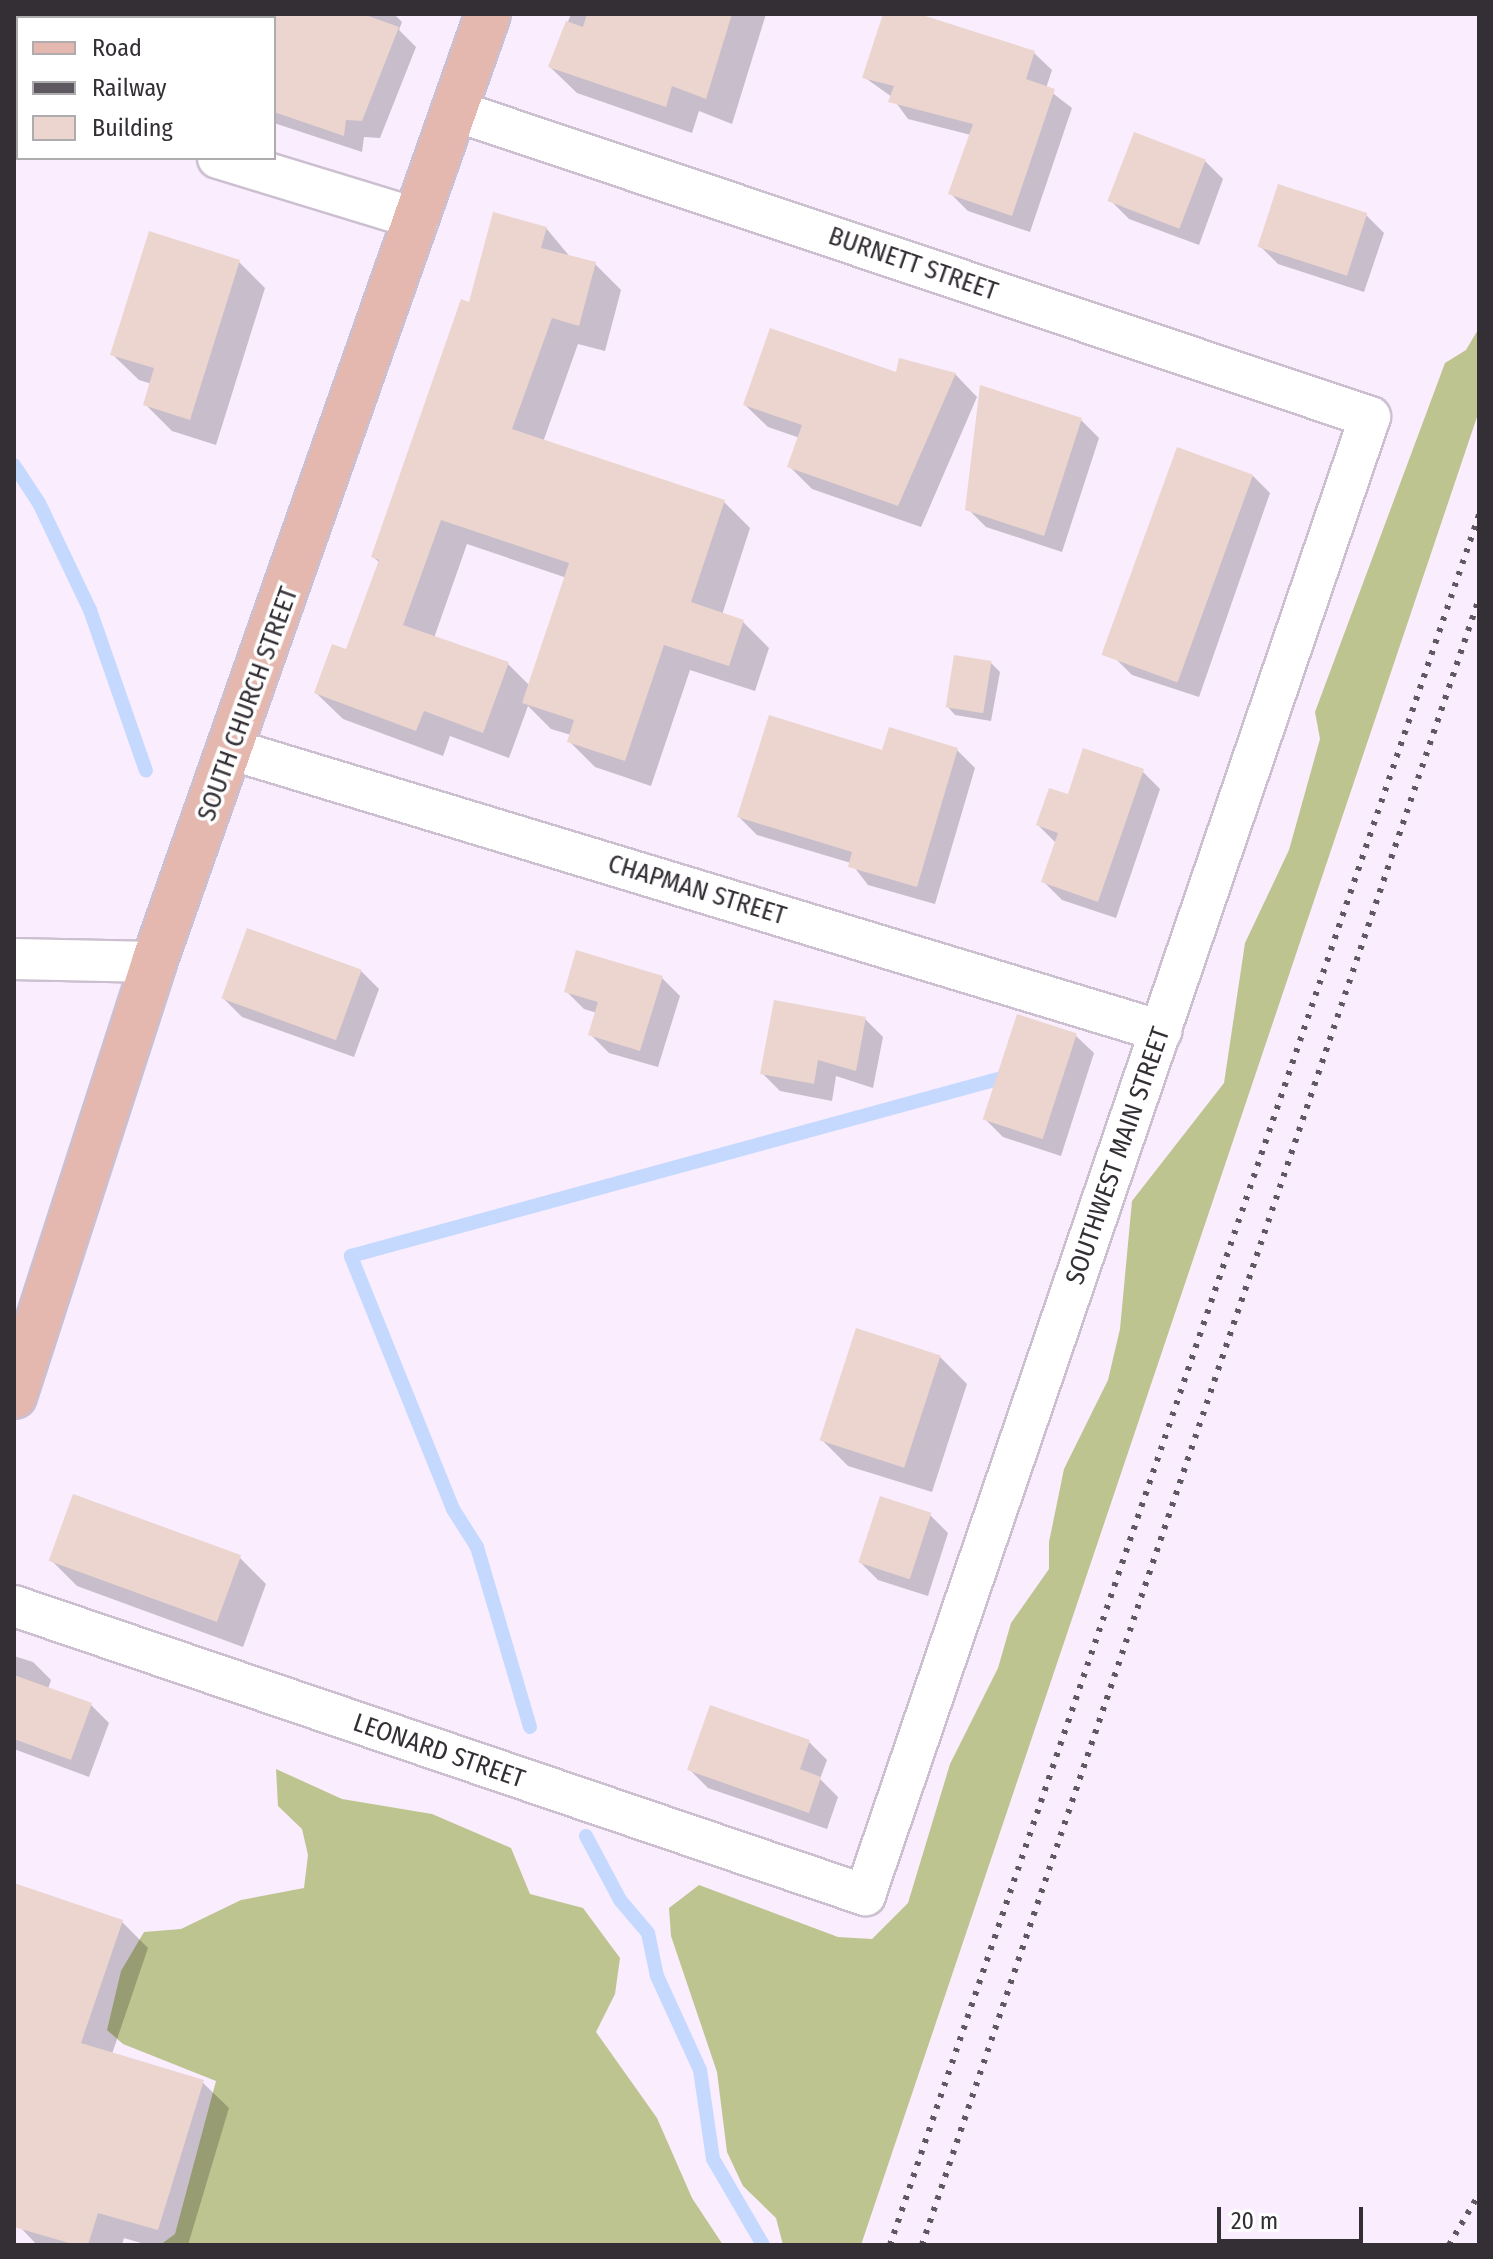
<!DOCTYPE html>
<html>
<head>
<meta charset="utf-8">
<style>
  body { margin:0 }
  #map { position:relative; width:1493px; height:2259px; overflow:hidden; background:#f9edfe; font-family:"Fira Sans Condensed",sans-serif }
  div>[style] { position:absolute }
  .forest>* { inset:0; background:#bec48f }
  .shadow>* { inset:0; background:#0003 }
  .stream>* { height:14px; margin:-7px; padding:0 7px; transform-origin:7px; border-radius:7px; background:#c5d9ff }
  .building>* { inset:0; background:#ebd5ce; transform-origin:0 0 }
  .roads { filter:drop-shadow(2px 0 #ccc0d0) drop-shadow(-2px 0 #ccc0d0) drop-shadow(0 2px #ccc0d0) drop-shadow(0 -2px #ccc0d0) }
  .street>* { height:40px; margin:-20px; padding:0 20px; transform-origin:20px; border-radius:20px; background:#fff }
  .primary>* { height:44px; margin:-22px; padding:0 22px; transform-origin:22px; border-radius:22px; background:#e4b8af }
  .rail>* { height:6px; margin-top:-3px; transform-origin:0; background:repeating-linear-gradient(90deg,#5e5860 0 4px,transparent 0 12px) }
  span { translate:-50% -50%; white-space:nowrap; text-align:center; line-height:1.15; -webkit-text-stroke:7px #fff; paint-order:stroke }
  .street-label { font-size:26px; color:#342f35 }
  .frame { position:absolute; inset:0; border:16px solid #342f35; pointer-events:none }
  .legend { position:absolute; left:16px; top:16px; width:260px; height:144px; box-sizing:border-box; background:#fff; border:2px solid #aeacae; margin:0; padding:10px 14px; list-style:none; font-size:24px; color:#342f35 }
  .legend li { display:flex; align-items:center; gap:16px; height:40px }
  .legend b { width:40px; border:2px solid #aeacae }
  .scale { position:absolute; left:1217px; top:2207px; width:146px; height:36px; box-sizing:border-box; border:4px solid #342f35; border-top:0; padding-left:10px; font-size:24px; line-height:28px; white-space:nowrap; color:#342f35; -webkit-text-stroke:6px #fff; paint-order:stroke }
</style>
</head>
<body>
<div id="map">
  <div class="forest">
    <i style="clip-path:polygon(1479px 328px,1479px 411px,861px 2245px,783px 2245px,776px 2218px,743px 2186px,727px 2152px,717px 2072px,671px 1936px,669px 1908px,699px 1885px,838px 1937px,872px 1939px,908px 1903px,950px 1764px,998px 1668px,1011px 1623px,1049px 1569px,1049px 1542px,1064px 1469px,1108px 1380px,1120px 1329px,1132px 1201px,1224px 1083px,1245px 943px,1289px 850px,1320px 739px,1315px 712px,1445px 363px,1466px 350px)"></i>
    <i style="clip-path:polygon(276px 1769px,342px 1799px,432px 1814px,511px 1848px,530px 1894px,583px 1908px,620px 1958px,615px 1994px,596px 2032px,657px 2118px,692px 2198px,723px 2245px,160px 2245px,175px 2234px,216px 2081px,123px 2044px,107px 2030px,121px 1971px,144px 1932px,181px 1929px,241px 1900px,304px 1888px,308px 1855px,302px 1829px,278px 1806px)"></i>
  </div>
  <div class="shadow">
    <i style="clip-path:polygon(14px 14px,49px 14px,49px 18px,18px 18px,14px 31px)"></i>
    <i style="clip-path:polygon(248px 14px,394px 14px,402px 22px,399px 30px,416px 47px,380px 138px,364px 137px,362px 152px,274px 123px,274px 18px,247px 18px)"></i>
    <i style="clip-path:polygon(571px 14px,766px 14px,732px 124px,699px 111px,692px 133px,577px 93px,550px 67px)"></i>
    <i style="clip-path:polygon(886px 14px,913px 14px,1034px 53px,1052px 70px,1046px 88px,1072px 108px,1030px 232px,968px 211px,951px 194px,971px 135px,908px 119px,892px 97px,864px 77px)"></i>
    <i style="clip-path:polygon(1205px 161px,1223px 179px,1199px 245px,1129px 219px,1111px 201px)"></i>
    <i style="clip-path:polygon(1366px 215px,1384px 233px,1364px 292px,1278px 264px,1260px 246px)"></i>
    <i style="clip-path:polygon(evenodd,546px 228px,571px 258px,595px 264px,621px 290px,605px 351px,578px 344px,543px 442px,724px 502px,750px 528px,722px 615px,743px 622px,769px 648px,755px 691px,690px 670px,651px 786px,595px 767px,569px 741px,571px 735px,551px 729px,528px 706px,509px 758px,450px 736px,443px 756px,343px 719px,316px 693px,347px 652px,380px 563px,373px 557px,471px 304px,546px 228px,467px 544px,567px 578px,530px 686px,508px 664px,434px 638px,467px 544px)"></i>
    <i style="clip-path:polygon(238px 261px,265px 288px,216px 445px,172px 431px,146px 405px,152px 384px,139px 380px,112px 354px)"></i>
    <i style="clip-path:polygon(955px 374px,977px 397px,921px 527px,812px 489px,790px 467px,800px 438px,768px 427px,745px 405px,897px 375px)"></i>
    <i style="clip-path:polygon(1081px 420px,1099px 438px,1062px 552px,986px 527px,968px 509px)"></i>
    <i style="clip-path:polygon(1252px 475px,1270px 493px,1199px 697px,1132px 675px,1114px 657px)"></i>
    <i style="clip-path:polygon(991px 663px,1000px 672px,991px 721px,955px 715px,947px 706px)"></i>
    <i style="clip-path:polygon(957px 750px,975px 768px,935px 904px,868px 885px,851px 863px,757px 835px,739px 817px,884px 752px)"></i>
    <i style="clip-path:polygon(1142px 771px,1160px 789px,1116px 918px,1062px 900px,1044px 882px,1057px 844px,1038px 825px,1069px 796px)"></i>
    <i style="clip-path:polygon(361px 971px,379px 989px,354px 1057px,242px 1017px,224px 999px)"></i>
    <i style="clip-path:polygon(662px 978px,680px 996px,658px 1067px,609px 1053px,591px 1035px,597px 1013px,584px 1009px,566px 991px)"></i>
    <i style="clip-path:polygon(865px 1019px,883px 1037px,873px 1088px,836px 1076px,832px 1101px,780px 1091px,762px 1073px)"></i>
    <i style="clip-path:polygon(1076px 1036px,1094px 1053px,1061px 1156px,1003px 1137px,985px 1119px)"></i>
    <i style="clip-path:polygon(940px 1357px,967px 1384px,932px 1492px,848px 1466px,822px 1440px)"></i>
    <i style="clip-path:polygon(881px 1499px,930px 1515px,948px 1533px,928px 1596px,878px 1580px,860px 1562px)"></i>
    <i style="clip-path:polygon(240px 1558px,266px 1584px,243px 1647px,77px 1586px,51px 1560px)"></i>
    <i style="clip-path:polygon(14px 1656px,33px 1662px,51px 1680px,48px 1689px,91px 1705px,109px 1723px,89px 1777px,14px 1749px)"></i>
    <i style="clip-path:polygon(809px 1742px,827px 1760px,820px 1779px,838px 1797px,827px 1829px,708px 1788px,690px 1770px)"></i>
    <i style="clip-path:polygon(14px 1886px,122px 1922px,148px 1948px,112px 2054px,202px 2082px,229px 2108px,188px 2245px,148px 2245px,124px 2238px,122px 2245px,37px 2245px,20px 2227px,14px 2197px)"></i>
  </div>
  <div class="stream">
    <i style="left:14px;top:465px;width:45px;rotate:56.7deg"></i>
    <i style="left:39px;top:503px;width:119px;rotate:64.5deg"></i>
    <i style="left:90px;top:610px;width:170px;rotate:70.8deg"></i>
    <i style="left:530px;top:1727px;width:188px;rotate:-106.4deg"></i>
    <i style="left:477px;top:1547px;width:45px;rotate:-122.3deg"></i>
    <i style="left:453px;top:1509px;width:273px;rotate:-112deg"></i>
    <i style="left:351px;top:1256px;width:685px;rotate:-15.31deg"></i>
    <i style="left:586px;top:1836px;width:72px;rotate:62deg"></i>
    <i style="left:620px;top:1900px;width:43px;rotate:49.7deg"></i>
    <i style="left:648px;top:1933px;width:44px;rotate:78.2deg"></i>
    <i style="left:657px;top:1976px;width:103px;rotate:65.4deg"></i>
    <i style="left:700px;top:2070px;width:90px;rotate:81.7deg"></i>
    <i style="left:713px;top:2159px;width:99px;rotate:59.8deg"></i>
  </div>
  <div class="building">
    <i style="clip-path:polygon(274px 14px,363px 14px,399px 27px,362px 121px,346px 120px,344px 136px,274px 112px)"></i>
    <i style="clip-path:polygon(587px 14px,732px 14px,706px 99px,672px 86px,666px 107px,548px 67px,566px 21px,583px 27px)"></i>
    <i style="clip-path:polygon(883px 14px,919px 14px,1035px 51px,1026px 79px,1055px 89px,1012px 216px,948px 194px,973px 124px,888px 102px,894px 86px,862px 78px)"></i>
    <i style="left:1134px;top:132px;width:77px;height:74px;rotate:21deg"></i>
    <i style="left:1278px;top:184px;width:94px;height:66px;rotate:18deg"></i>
    <i style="clip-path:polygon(493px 212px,547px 227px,541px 248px,596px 262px,579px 326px,552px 318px,512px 429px,725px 500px,691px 602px,744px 620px,729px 666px,664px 645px,625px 761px,567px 742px,574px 720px,522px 703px,569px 563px,441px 520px,403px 625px,509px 662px,483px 733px,424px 711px,416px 731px,314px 693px,332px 644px,346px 649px,379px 560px,371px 557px,461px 299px,469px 302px)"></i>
    <i style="clip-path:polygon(149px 231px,240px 260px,190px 420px,143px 405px,154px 368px,110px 355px)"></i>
    <i style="clip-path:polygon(770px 328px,896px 372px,899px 358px,956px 373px,898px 506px,787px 467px,802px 425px,743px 405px)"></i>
    <i style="clip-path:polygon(980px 385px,1082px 418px,1044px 536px,965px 510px)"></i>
    <i style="left:1177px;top:447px;width:81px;height:221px;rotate:20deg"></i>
    <i style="left:954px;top:655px;width:38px;height:53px;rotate:9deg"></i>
    <i style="clip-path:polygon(769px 715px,882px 750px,889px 727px,958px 748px,917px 887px,848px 867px,852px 852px,737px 817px)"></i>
    <i style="clip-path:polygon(1083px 748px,1144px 769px,1098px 902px,1041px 882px,1058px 833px,1036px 825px,1049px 788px,1068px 794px)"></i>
    <i style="left:247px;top:928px;width:122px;height:75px;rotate:20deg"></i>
    <i style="clip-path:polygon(576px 950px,663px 976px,640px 1051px,588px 1035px,598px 1002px,564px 992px)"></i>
    <i style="clip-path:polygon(774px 1000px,866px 1017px,856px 1071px,818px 1060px,814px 1084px,760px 1074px)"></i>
    <i style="left:1017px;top:1014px;width:63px;height:111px;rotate:18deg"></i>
    <i style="left:856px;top:1328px;width:89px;height:118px;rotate:18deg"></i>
    <i style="left:73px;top:1494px;width:179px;height:71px;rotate:20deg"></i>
    <i style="left:880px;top:1496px;width:54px;height:70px;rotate:18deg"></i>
    <i style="clip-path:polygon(14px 1675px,92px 1703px,71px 1760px,14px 1739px)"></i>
    <i style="clip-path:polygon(710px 1705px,810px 1740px,800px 1769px,821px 1777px,809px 1813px,687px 1770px)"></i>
    <i style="clip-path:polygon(14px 1883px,123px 1920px,81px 2043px,204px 2080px,158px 2230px,98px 2213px,88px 2245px,76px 2245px,14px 2227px)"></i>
  </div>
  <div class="roads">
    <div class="street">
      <i style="left:14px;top:116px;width:4px"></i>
      <i style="left:218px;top:158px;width:209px;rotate:17deg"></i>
      <i style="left:233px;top:750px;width:970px;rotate:16.85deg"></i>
      <i style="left:14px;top:959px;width:140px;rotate:1.2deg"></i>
      <i style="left:14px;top:1606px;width:899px;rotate:18.76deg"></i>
      <i style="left:865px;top:1895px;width:1562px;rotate:-71.14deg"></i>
      <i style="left:1370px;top:417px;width:964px;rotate:-161.49deg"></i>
    </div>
    <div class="primary">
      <i style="left:14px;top:1396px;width:456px;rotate:-72.1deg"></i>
      <i style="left:154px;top:962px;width:1005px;rotate:-70.59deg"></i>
    </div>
  </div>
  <div class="rail">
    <i style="left:890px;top:2245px;width:1828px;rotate:-71.2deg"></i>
    <i style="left:922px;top:2245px;width:1739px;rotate:-71.31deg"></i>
    <i style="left:1449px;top:2245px;width:59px;rotate:-59.5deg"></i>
  </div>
  <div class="street-label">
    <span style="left:913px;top:264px;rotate:19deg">BURNETT STREET</span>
    <span style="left:248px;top:704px;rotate:-70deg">SOUTH CHURCH STREET</span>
    <span style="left:697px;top:890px;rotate:17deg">CHAPMAN STREET</span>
    <span style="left:1118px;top:1156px;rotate:-71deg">SOUTHWEST MAIN STREET</span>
    <span style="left:439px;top:1751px;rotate:19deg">LEONARD STREET</span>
  </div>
  <div class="frame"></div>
  <ul class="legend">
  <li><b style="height:10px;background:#e4b8af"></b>Road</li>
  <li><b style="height:10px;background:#5e5860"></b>Railway</li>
  <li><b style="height:22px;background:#ebd5ce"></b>Building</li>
  </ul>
  <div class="scale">20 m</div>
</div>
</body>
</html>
